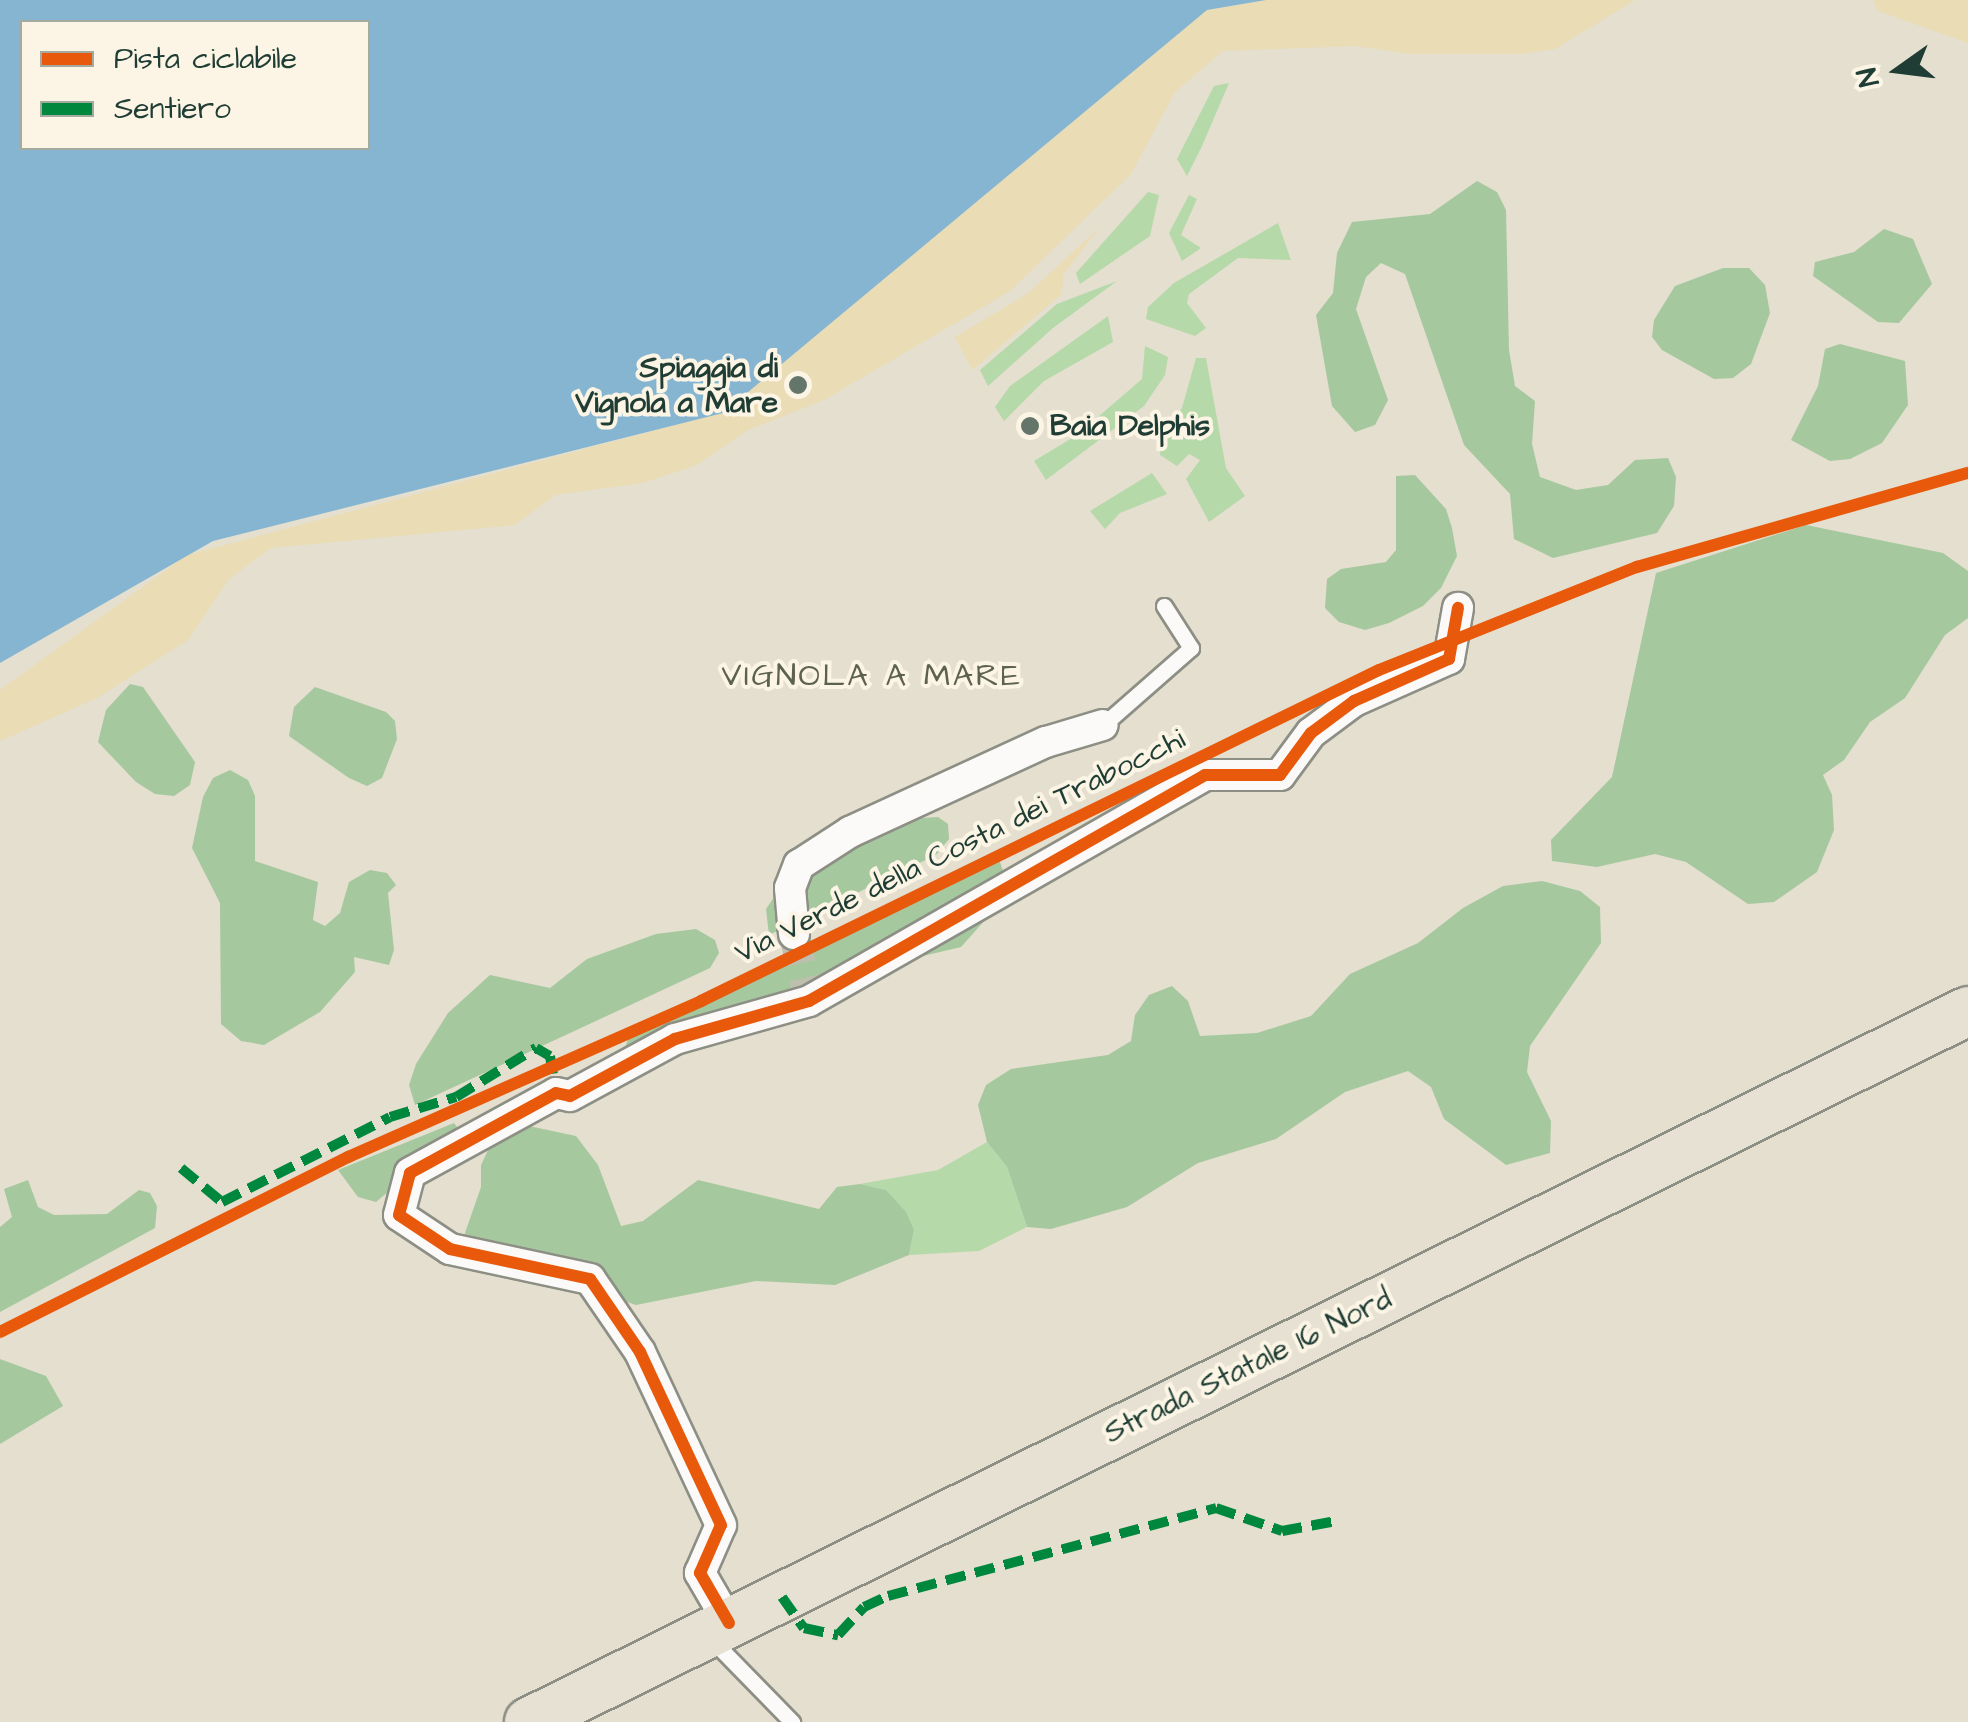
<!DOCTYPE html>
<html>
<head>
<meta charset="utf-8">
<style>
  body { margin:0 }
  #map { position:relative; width:1968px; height:1722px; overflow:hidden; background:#e4dfce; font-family:"Architects Daughter",sans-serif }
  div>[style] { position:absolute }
  .green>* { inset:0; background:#b6d9aa }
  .forest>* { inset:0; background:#a6c89f }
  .sand>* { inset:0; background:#eadcb4 }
  .water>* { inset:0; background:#86b5d2 }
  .minor-tunnel>* { height:30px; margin-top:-15px; transform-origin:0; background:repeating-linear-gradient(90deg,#bdbfaf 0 30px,transparent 0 45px) }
  .roads { filter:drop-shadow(2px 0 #8d8f85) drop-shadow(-2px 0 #8d8f85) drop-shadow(0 2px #8d8f85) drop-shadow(0 -2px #8d8f85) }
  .service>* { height:15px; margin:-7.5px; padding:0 7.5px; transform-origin:7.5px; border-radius:7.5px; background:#fbfaf8 }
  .minor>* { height:30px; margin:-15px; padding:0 15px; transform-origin:15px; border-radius:15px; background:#fbfaf8 }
  .primary>* { height:48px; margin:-24px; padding:0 24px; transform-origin:24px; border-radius:24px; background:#e7e1d4 }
  .quiet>* { height:10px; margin-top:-5px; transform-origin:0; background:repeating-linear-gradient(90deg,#00873e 0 20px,transparent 0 30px) }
  .cycleway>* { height:12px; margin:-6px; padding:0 6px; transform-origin:6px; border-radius:6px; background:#e8590c }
  .dots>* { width:28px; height:28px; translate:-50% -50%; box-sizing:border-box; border:5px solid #fcf5e5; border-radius:50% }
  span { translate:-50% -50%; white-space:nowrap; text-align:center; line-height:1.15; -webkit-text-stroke:8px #fcf5e5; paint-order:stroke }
  .poi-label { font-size:30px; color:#1f3d34; font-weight:700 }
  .right { translate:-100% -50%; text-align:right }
  .left { translate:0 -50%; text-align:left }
  .street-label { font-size:30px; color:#1f3d34 }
  .neighbourhood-label { font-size:32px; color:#5d6250; letter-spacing:2.5px }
  .legend { position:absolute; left:20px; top:20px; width:350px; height:130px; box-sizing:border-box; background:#fcf5e5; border:2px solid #a4ab9e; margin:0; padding:12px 18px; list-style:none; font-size:30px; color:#1f3d34 }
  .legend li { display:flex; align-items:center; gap:20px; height:50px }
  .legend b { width:50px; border:2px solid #a4ab9e }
  .north { position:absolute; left:1848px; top:20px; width:100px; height:100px; -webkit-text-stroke:8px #fcf5e5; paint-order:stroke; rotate:256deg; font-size:28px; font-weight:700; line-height:40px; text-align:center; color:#1f3d34 }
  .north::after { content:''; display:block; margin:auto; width:35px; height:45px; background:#1f3d34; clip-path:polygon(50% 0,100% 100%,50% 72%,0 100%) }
</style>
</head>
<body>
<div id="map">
  <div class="green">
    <i style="clip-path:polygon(1229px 83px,1202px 146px,1187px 176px,1177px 159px,1214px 86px)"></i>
    <i style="clip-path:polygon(1148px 192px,1159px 195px,1150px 236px,1080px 284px,1076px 273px)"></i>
    <i style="clip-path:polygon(1189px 195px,1197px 199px,1181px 235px,1201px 248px,1182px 261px,1169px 233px)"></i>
    <i style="clip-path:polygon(1278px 223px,1291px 260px,1238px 258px,1189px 294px,1187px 303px,1206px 328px,1195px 336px,1146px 319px,1148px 307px,1174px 283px)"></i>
    <i style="clip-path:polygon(1117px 281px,1053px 328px,988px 386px,980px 370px,1057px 304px)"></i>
    <i style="clip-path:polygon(1108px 316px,1113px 342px,1044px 381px,1004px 421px,995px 407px,1010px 386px)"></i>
    <i style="clip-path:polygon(1145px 346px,1168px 357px,1165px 375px,1144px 406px,1046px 480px,1034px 461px,1077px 435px,1142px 379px)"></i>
    <i style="clip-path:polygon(1196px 358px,1206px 358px,1226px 468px,1245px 496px,1209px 522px,1186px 479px,1200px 460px,1189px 454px,1177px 466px,1160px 455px,1162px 434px,1182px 408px)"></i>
    <i style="clip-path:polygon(1152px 473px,1167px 494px,1120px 513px,1105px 529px,1090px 511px)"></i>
    <i style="clip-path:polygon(987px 1142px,1007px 1167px,1027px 1227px,979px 1251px,909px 1255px,914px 1230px,886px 1190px,860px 1184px,938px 1170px)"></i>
  </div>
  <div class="forest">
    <i style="clip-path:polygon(1477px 181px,1497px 192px,1506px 210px,1509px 350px,1515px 386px,1535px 401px,1532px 444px,1540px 477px,1576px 490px,1608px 485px,1635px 460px,1668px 458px,1676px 477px,1674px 506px,1657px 533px,1553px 558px,1514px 539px,1510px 494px,1464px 445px,1405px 274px,1381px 263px,1366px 277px,1356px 309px,1388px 400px,1375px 425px,1355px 432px,1332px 406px,1316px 315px,1333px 293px,1337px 253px,1352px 222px,1430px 214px)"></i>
    <i style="clip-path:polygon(1884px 229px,1913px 239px,1932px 284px,1899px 323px,1878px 322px,1813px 276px,1815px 262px,1854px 252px)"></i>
    <i style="clip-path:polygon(1723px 268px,1749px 268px,1765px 285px,1770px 313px,1751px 364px,1733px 378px,1714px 379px,1662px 350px,1652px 337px,1654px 320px,1675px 286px)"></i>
    <i style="clip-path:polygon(1840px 344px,1905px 361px,1908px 405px,1882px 443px,1850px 459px,1830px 461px,1791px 440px,1818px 386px,1825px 349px)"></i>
    <i style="clip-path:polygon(1415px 475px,1446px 509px,1452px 528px,1457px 556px,1441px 588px,1423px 606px,1389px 623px,1365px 630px,1339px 622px,1325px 608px,1327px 579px,1341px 569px,1386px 562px,1396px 550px,1396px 476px)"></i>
    <i style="clip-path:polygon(1806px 525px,1943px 553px,1968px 571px,1968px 618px,1945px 635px,1905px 698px,1870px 722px,1844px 760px,1823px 775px,1832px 795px,1834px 830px,1817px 872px,1774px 902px,1748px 904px,1686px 862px,1655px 854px,1597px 867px,1552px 861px,1551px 840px,1612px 777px,1656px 573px)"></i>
    <i style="clip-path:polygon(130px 684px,143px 687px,195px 762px,190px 785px,174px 796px,155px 794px,136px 782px,98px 742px,106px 710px)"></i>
    <i style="clip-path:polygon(315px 687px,386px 712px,395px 721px,397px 739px,382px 778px,367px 786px,349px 778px,289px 736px,294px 707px)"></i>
    <i style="clip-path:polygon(230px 770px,248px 780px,255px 796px,255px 861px,318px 882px,313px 920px,325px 926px,340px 913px,349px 882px,370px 870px,387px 873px,396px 885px,388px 893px,394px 950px,389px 965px,354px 957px,355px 972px,320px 1012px,264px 1045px,241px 1041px,221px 1024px,220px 903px,192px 848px,203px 797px,213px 778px)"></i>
    <i style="clip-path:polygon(938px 817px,948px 824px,949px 839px,936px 855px,769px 935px,766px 909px,779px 890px,905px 819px)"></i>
    <i style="clip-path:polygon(998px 856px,1010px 892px,961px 947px,889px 964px,713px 1046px,651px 1060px,624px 1051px,629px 1036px)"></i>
    <i style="clip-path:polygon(1542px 881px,1580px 891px,1600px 907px,1601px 943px,1530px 1046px,1527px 1072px,1551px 1121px,1550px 1153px,1506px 1165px,1444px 1119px,1431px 1087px,1408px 1071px,1345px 1092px,1276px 1139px,1198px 1163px,1127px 1207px,1051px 1229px,1027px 1227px,1007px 1167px,987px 1142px,978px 1105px,986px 1085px,1011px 1069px,1108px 1055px,1131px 1041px,1135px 1015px,1149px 995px,1172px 986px,1188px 1001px,1200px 1036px,1257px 1033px,1311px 1016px,1350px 974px,1418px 943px,1463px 908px,1503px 886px)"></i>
    <i style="clip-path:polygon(696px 929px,715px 940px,719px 953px,710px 968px,415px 1105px,409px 1085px,416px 1064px,448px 1013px,490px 975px,550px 988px,587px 959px,656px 934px)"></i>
    <i style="clip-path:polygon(454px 1123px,460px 1131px,376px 1202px,358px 1197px,338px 1170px)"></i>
    <i style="clip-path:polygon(524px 1125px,576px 1136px,598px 1165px,621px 1226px,643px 1221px,698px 1180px,819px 1209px,837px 1187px,860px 1184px,886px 1190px,906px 1212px,914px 1230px,909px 1255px,835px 1285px,756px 1281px,636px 1305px,470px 1246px,465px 1233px,481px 1187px,481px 1165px,492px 1142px)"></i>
    <i style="clip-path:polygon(28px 1180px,38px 1207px,54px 1215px,107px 1214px,139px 1190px,150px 1193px,157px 1206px,155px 1228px,0 1312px,0 1227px,12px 1217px,4px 1189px)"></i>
    <i style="clip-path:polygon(0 1359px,46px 1376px,63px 1406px,0 1444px)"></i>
  </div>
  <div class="sand">
    <i style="clip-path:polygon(1266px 0,1635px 0,1555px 49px,1521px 54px,1410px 54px,1355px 46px,1223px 51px,1175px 92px,1131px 174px,1010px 291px,824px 400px,748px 430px,697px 465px,643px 483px,555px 495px,515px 525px,271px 548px,229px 579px,188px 640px,97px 698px,0 741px,0 690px,187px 555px,702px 418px,797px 351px,1207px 10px)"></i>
    <i style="clip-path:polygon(1873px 0,1968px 0,1968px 43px,1878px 11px)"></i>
    <i style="clip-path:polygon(1099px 228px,1063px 275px,1062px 294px,972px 370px,955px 337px,1027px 294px)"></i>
  </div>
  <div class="water">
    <i style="clip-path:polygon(evenodd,0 0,1266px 0,1207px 10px,723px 413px,213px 541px,0 663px,0 0,22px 22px,368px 22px,368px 148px,22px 148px,22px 22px)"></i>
  </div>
  <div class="minor-tunnel">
    <i style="left:794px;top:934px;width:69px;rotate:77.4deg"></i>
  </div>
  <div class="roads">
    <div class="service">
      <i style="left:1103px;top:725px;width:117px;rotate:-41.2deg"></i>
      <i style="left:1191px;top:648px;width:50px;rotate:-122.7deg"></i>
      <i style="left:712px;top:1640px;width:115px;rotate:45.7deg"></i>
    </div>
    <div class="minor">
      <i style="left:794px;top:934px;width:46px;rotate:-95deg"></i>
      <i style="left:790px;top:888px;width:25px;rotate:-69deg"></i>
      <i style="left:799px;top:865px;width:61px;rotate:-32.9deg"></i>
      <i style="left:850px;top:832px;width:216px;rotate:-24.7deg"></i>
      <i style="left:1046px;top:742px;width:59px;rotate:-16.6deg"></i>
      <i style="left:729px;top:1623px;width:58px;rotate:-120.1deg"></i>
      <i style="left:700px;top:1573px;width:52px;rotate:-66.4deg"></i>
      <i style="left:721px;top:1525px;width:191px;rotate:-115.1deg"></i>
      <i style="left:640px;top:1352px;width:88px;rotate:-124.4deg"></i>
      <i style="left:590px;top:1279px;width:143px;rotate:-167.9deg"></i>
      <i style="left:450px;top:1249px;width:61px;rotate:-146.3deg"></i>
      <i style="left:399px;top:1215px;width:43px;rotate:-75.3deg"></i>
      <i style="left:410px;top:1173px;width:166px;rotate:-28.7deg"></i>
      <i style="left:556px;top:1093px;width:14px;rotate:12deg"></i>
      <i style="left:570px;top:1096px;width:119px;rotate:-28.5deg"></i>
      <i style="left:675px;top:1039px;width:139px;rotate:-15.8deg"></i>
      <i style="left:809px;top:1001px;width:456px;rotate:-29.7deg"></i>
      <i style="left:1205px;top:775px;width:75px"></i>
      <i style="left:1280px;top:775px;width:52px;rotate:-53.6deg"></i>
      <i style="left:1311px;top:733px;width:54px;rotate:-36.7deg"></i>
      <i style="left:1354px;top:701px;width:104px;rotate:-23.9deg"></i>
      <i style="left:1449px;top:659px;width:52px;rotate:-80deg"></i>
    </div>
    <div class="primary">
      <i style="left:529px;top:1722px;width:1605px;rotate:-26.29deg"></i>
    </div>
  </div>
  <div class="quiet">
    <i style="left:181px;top:1168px;width:53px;rotate:39.7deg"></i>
    <i style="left:222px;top:1202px;width:188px;rotate:-26.8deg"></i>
    <i style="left:390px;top:1117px;width:69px;rotate:-16.9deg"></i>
    <i style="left:456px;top:1097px;width:94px;rotate:-31.5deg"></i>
    <i style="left:536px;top:1048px;width:16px;rotate:30deg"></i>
    <i style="left:550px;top:1056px;width:18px;rotate:81deg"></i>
    <i style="left:782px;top:1597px;width:38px;rotate:55deg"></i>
    <i style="left:804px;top:1628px;width:35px;rotate:12deg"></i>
    <i style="left:838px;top:1635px;width:38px;rotate:-47deg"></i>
    <i style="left:864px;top:1607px;width:26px;rotate:-25deg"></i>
    <i style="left:888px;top:1596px;width:340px;rotate:-15deg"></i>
    <i style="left:1216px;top:1508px;width:70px;rotate:19.2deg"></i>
    <i style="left:1282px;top:1531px;width:55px;rotate:-10.5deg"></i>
  </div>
  <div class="cycleway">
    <i style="left:0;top:1332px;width:390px;rotate:-26.7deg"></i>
    <i style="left:348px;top:1157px;width:386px;rotate:-23.8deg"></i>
    <i style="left:701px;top:1001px;width:754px;rotate:-26.02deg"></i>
    <i style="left:1379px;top:670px;width:278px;rotate:-21.8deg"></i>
    <i style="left:1637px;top:567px;width:344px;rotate:-15.9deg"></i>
    <i style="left:729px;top:1623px;width:58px;rotate:-120.1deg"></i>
    <i style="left:700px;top:1573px;width:52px;rotate:-66.4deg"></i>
    <i style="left:721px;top:1525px;width:191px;rotate:-115.1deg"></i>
    <i style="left:640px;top:1352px;width:88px;rotate:-124.4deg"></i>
    <i style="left:590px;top:1279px;width:143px;rotate:-167.9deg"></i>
    <i style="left:450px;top:1249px;width:61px;rotate:-146.3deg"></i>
    <i style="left:399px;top:1215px;width:43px;rotate:-75.3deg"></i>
    <i style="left:410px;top:1173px;width:166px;rotate:-28.7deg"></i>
    <i style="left:556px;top:1093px;width:14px;rotate:12deg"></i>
    <i style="left:570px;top:1096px;width:119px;rotate:-28.5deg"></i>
    <i style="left:675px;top:1039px;width:139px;rotate:-15.8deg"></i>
    <i style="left:809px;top:1001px;width:456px;rotate:-29.7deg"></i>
    <i style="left:1205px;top:775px;width:75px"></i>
    <i style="left:1280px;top:775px;width:52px;rotate:-53.6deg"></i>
    <i style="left:1311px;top:733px;width:54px;rotate:-36.7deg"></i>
    <i style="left:1354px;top:701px;width:104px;rotate:-23.9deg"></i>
    <i style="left:1449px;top:659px;width:52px;rotate:-80deg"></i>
  </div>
  <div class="dots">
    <i style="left:798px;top:385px;background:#64766a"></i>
    <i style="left:1030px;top:426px;background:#64766a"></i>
  </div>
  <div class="poi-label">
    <span class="right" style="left:778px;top:385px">Spiaggia di<br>Vignola a Mare</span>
    <span class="left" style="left:1050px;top:426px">Baia Delphis</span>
  </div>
  <div class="street-label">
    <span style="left:960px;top:846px;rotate:-26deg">Via Verde della Costa dei Trabocchi</span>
    <span style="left:1248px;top:1366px;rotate:-26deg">Strada Statale 16 Nord</span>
  </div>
  <div class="neighbourhood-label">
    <span style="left:872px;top:676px">VIGNOLA A MARE</span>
  </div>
  <ul class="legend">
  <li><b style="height:12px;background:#e8590c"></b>Pista ciclabile</li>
  <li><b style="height:12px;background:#00873e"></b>Sentiero</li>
  </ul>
  <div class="north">N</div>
</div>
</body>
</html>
